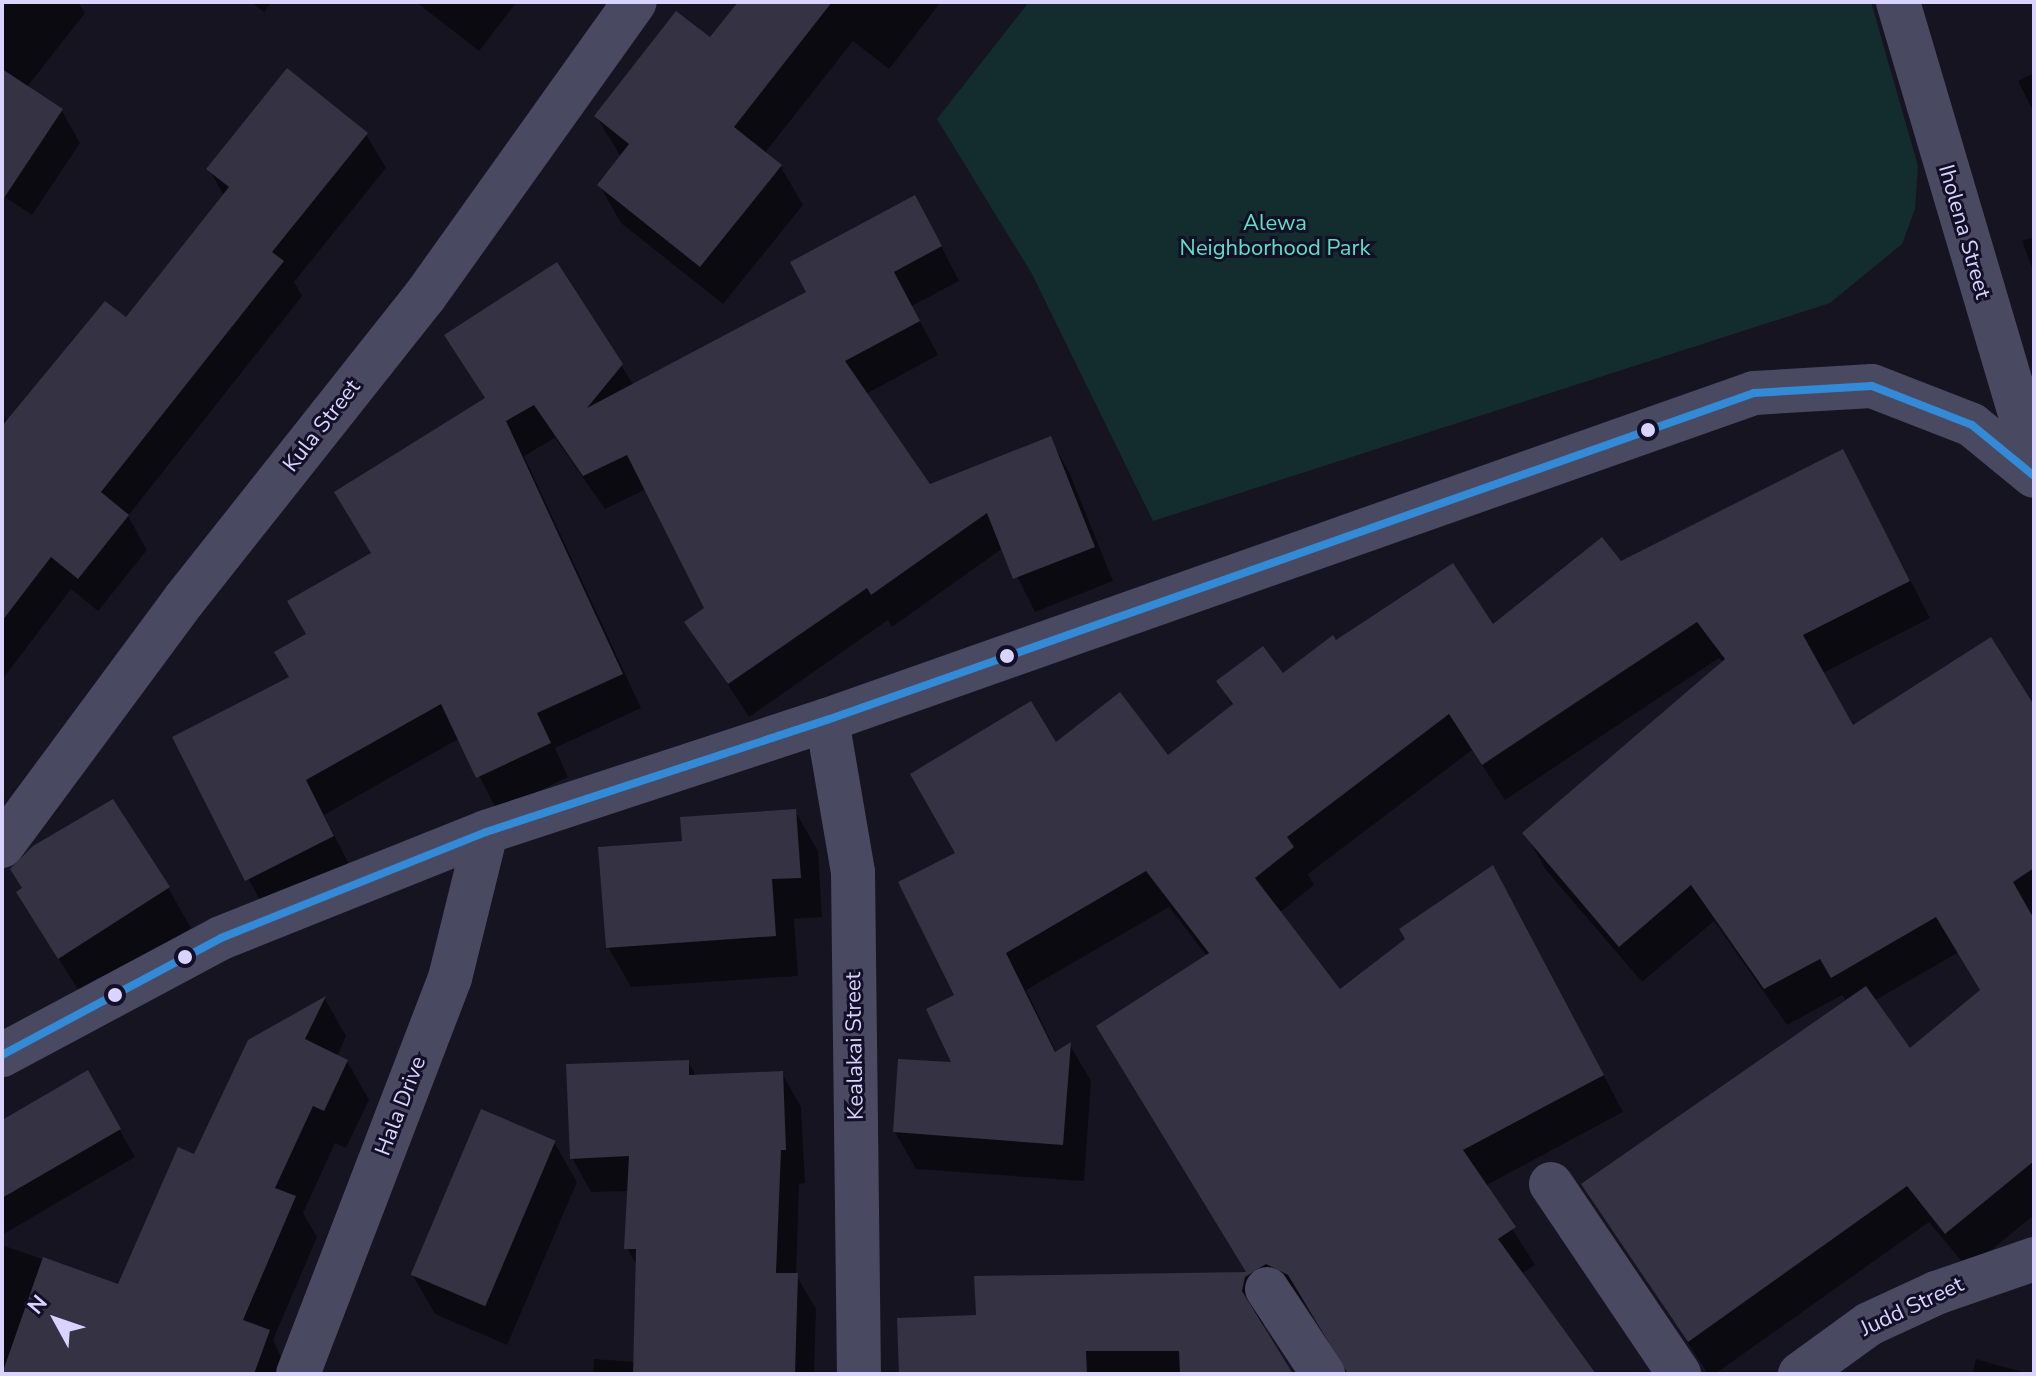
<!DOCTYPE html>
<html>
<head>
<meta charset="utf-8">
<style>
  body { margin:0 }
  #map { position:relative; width:2036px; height:1376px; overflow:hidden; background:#161421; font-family:"Nunito Sans",sans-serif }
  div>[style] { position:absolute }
  .green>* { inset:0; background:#132c2d }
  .shadow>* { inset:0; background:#0007 }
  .building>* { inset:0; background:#343243; transform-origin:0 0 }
  .minor>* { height:44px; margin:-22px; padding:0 22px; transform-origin:22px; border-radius:22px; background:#4a4962 }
  .tertiary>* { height:44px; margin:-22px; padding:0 22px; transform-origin:22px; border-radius:22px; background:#4a4962 }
  .bus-1>* { height:8px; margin:-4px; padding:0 4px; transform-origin:4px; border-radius:4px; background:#338bd7 }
  .dots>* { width:22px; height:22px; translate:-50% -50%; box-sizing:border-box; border:4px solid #130f26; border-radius:50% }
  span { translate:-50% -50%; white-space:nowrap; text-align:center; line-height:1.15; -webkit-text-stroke:6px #130f26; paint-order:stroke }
  .park-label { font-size:22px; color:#5fe0c0 }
  .street-label { font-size:22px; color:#d9d4ff }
  .frame { position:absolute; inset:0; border:4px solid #d9d4ff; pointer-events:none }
  .north { position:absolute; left:16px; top:1280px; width:80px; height:80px; -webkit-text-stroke:6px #130f26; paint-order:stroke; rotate:310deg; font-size:22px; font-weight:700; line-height:32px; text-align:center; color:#d9d4ff }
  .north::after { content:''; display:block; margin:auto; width:28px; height:36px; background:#d9d4ff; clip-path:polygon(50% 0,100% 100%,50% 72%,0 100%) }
</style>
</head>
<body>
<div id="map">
  <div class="green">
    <i style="clip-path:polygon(1029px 2px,1871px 2px,1918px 166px,1915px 209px,1902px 244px,1830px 303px,1153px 521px,1032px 274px,937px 119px)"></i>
  </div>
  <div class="shadow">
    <i style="clip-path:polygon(2px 2px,78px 2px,85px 13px,27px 87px,62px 111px,80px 143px,32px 215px,2px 195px)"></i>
    <i style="clip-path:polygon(251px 2px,272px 2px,264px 12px)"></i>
    <i style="clip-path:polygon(416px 2px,517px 2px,479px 51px)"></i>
    <i style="clip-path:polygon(740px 2px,941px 2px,889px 69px,853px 41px,764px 154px,781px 167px,803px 205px,723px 304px,621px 223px,599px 185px,621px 157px,596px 116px,710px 40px)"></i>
    <i style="clip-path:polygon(2034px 73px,2034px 113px,2018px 81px)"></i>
    <i style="clip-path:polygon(366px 134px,386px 168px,294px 282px,302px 296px,128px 516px,147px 550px,98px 611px,71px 589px,2px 680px,2px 415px,9px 421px,126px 320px,224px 196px,209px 169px)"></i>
    <i style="clip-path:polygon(934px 232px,959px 281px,912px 306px,938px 355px,866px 394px,929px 487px,1050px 438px,1069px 472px,1113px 581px,1035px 612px,1003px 548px,892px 627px,888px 620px,749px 717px,687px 622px,706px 609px,646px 489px,605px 509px,555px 438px,524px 456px,641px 708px,555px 748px,568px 777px,497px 811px,460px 738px,324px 815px,352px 870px,267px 914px,175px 738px,292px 678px,308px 635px,486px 400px,446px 336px,621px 365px,634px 386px)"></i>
    <i style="clip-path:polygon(2034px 237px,2034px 273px,2022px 241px)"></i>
    <i style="clip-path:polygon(evenodd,1843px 452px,1930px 618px,1823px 673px,1853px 728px,2034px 709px,2034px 1215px,1968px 1269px,1929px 1222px,1715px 1374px,1708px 1374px,1584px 1184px,1847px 1002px,1842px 995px,1787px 1025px,1714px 921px,1642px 982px,1546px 870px,1525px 833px,1724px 663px,1719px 658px,1505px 800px,1472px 750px,1308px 874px,1314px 885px,1279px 913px,1339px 992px,1514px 904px,1623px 1112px,1485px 1186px,1535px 1265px,1521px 1274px,1594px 1374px,1353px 1374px,1292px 1286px,1292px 1302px,1273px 1305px,1262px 1328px,1289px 1374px,901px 1374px,978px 1316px,1248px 1274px,1207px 956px,1169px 907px,1026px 990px,1057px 1054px,1070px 1045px,1091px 1081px,1084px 1181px,916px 1169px,895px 1132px,954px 1065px,958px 854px,1055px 745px,1168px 757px,1233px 707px,1219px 682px,1283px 675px,1336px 642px,1492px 627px,1843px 452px,1959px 952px,1982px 991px,1909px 1051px,1874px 1001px,1959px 952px)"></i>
    <i style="clip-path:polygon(795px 811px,818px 851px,822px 917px,794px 919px,798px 976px,631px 987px,608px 947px)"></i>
    <i style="clip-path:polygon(168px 888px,191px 928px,83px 997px,42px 933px)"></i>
    <i style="clip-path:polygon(325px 999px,346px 1036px,337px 1057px,347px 1061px,369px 1100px,346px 1148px,335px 1143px,303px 1213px,317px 1237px,273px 1340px,289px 1374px,2px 1374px,2px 1245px,120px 1286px,195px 1156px,249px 1042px)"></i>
    <i style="clip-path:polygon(688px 1062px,697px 1077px,782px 1073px,801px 1107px,805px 1183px,799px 1184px,796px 1275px,816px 1309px,814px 1374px,593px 1374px,594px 1359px,636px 1362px,638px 1268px,627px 1248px,629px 1191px,591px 1192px,572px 1158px)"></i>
    <i style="clip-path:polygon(87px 1073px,135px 1157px,2px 1235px,2px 1122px)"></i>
    <i style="clip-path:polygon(554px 1142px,577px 1182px,507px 1345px,435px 1314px,412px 1274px)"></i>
    <i style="clip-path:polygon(1976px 1359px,2029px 1374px,1972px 1374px)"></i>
  </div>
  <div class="building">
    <i style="clip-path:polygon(738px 2px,832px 2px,734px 127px,782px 165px,700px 267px,597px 185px,629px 144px,594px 116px,676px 11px,710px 37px)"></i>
    <i style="clip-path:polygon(287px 68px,368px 133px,272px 252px,284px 261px,101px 492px,129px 515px,78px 579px,51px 557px,2px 621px,2px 426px,105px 301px,126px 317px,229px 187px,206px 169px)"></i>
    <i style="clip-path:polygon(2px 69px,63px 109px,2px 201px)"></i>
    <i style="clip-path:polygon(915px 195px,942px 246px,894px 272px,920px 321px,845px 361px,930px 484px,1051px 436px,1095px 547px,1013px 579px,987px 513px,871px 595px,867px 588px,728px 684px,684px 622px,704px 608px,627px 455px,583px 476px,534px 405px,506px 421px,623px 674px,537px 713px,551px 743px,476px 778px,441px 704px,306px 780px,334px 836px,245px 881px,172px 737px,289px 677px,274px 652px,306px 634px,287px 601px,371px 553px,334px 492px,485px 398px,444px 335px,557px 262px,623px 364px,587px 408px,806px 292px,790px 262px)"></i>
    <i style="clip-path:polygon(1843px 449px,1910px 581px,1803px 635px,1853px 725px,1991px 637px,2034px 705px,2034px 868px,2013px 882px,2034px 919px,2034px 1161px,1945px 1234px,1907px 1186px,1688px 1342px,1581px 1184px,1866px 986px,1910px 1048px,1980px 990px,1936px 917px,1831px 978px,1820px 959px,1764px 989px,1691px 885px,1619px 947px,1522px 833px,1725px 659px,1697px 622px,1482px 765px,1449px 714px,1287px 837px,1294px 847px,1255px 878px,1340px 989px,1405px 939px,1399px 929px,1493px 865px,1604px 1075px,1463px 1150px,1516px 1227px,1498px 1239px,1596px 1374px,1348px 1374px,1288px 1275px,1266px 1264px,1245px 1277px,1242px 1291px,1293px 1374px,1180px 1374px,1179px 1351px,1086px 1351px,1087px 1374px,899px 1374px,897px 1318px,976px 1315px,974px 1276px,1246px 1272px,1096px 1026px,1209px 953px,1146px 871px,1006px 953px,1055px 1052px,1071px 1042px,1063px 1145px,893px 1132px,898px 1059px,951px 1062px,926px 1009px,954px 995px,898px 882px,955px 853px,910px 774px,1031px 701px,1056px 742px,1120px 692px,1168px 755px,1233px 704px,1216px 681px,1263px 646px,1283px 673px,1333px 635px,1336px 640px,1453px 563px,1493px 624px,1602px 537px,1621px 561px)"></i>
    <i style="clip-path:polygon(113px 799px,170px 887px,58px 959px,16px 892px,22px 888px,10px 869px,33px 846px)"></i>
    <i style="clip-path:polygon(796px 809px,801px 878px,772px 879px,776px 936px,606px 948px,598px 847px,682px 841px,680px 817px)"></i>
    <i style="clip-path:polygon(326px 996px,305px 1039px,348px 1060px,324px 1111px,313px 1106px,275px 1188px,296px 1196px,243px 1320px,270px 1330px,254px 1374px,2px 1374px,43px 1257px,118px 1284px,178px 1147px,194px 1154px,248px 1040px)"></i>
    <i style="clip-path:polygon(689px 1060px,689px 1075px,783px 1071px,786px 1150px,781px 1150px,776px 1273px,798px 1273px,795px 1374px,633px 1374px,636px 1249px,624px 1249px,629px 1156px,570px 1159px,566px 1064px)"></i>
    <i style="clip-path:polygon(88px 1070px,121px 1129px,2px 1198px,2px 1120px)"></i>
    <i style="left:481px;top:1109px;width:81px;height:180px;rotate:23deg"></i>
  </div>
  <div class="minor">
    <i style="left:1898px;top:2px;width:480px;rotate:73.5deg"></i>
    <i style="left:827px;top:720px;width:154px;rotate:80.3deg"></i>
    <i style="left:853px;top:872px;width:502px;rotate:89.32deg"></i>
    <i style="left:2px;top:846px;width:306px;rotate:-53.5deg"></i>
    <i style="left:184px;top:600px;width:388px;rotate:-51.6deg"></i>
    <i style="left:425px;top:296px;width:361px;rotate:-54.5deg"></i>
    <i style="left:1551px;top:1184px;width:229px;rotate:56deg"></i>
    <i style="left:1267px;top:1289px;width:102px;rotate:56.6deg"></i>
  </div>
  <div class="tertiary">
    <i style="left:2px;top:1055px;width:248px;rotate:-28.1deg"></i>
    <i style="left:221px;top:938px;width:285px;rotate:-21.8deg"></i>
    <i style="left:486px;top:832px;width:359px;rotate:-18.2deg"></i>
    <i style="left:827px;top:720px;width:983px;rotate:-19.43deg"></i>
    <i style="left:1754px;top:393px;width:118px;rotate:-3.4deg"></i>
    <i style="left:1872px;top:386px;width:107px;rotate:21.3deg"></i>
    <i style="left:1972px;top:425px;width:80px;rotate:39.4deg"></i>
    <i style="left:298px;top:1374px;width:424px;rotate:-69deg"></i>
    <i style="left:450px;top:978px;width:150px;rotate:-76.1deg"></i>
    <i style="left:1800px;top:1374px;width:85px;rotate:-35.9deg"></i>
    <i style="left:1869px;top:1324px;width:74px;rotate:-24.8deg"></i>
    <i style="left:1936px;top:1293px;width:104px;rotate:-19.1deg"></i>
  </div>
  <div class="bus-1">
    <i style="left:2px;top:1055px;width:248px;rotate:-28.1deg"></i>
    <i style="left:221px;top:938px;width:285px;rotate:-21.8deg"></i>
    <i style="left:486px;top:832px;width:359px;rotate:-18.2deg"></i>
    <i style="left:827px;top:720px;width:983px;rotate:-19.43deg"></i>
    <i style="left:1754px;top:393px;width:118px;rotate:-3.4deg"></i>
    <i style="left:1872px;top:386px;width:107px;rotate:21.3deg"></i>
    <i style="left:1972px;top:425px;width:80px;rotate:39.4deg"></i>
  </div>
  <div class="dots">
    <i style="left:1648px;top:430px;background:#d9d4ff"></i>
    <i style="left:1007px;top:656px;background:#d9d4ff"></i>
    <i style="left:185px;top:957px;background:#d9d4ff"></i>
    <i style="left:115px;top:995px;background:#d9d4ff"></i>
  </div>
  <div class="park-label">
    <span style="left:1275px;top:236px">Alewa<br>Neighborhood Park</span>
  </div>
  <div class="street-label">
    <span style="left:1964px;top:232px;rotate:74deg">Iholena Street</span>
    <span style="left:322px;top:426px;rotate:-52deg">Kula Street</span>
    <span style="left:855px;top:1046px;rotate:-91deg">Kealakai Street</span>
    <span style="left:401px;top:1106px;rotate:-69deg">Hala Drive</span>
    <span style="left:1912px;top:1307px;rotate:-25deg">Judd Street</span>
  </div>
  <div class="frame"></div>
  <div class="north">N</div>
</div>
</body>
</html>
